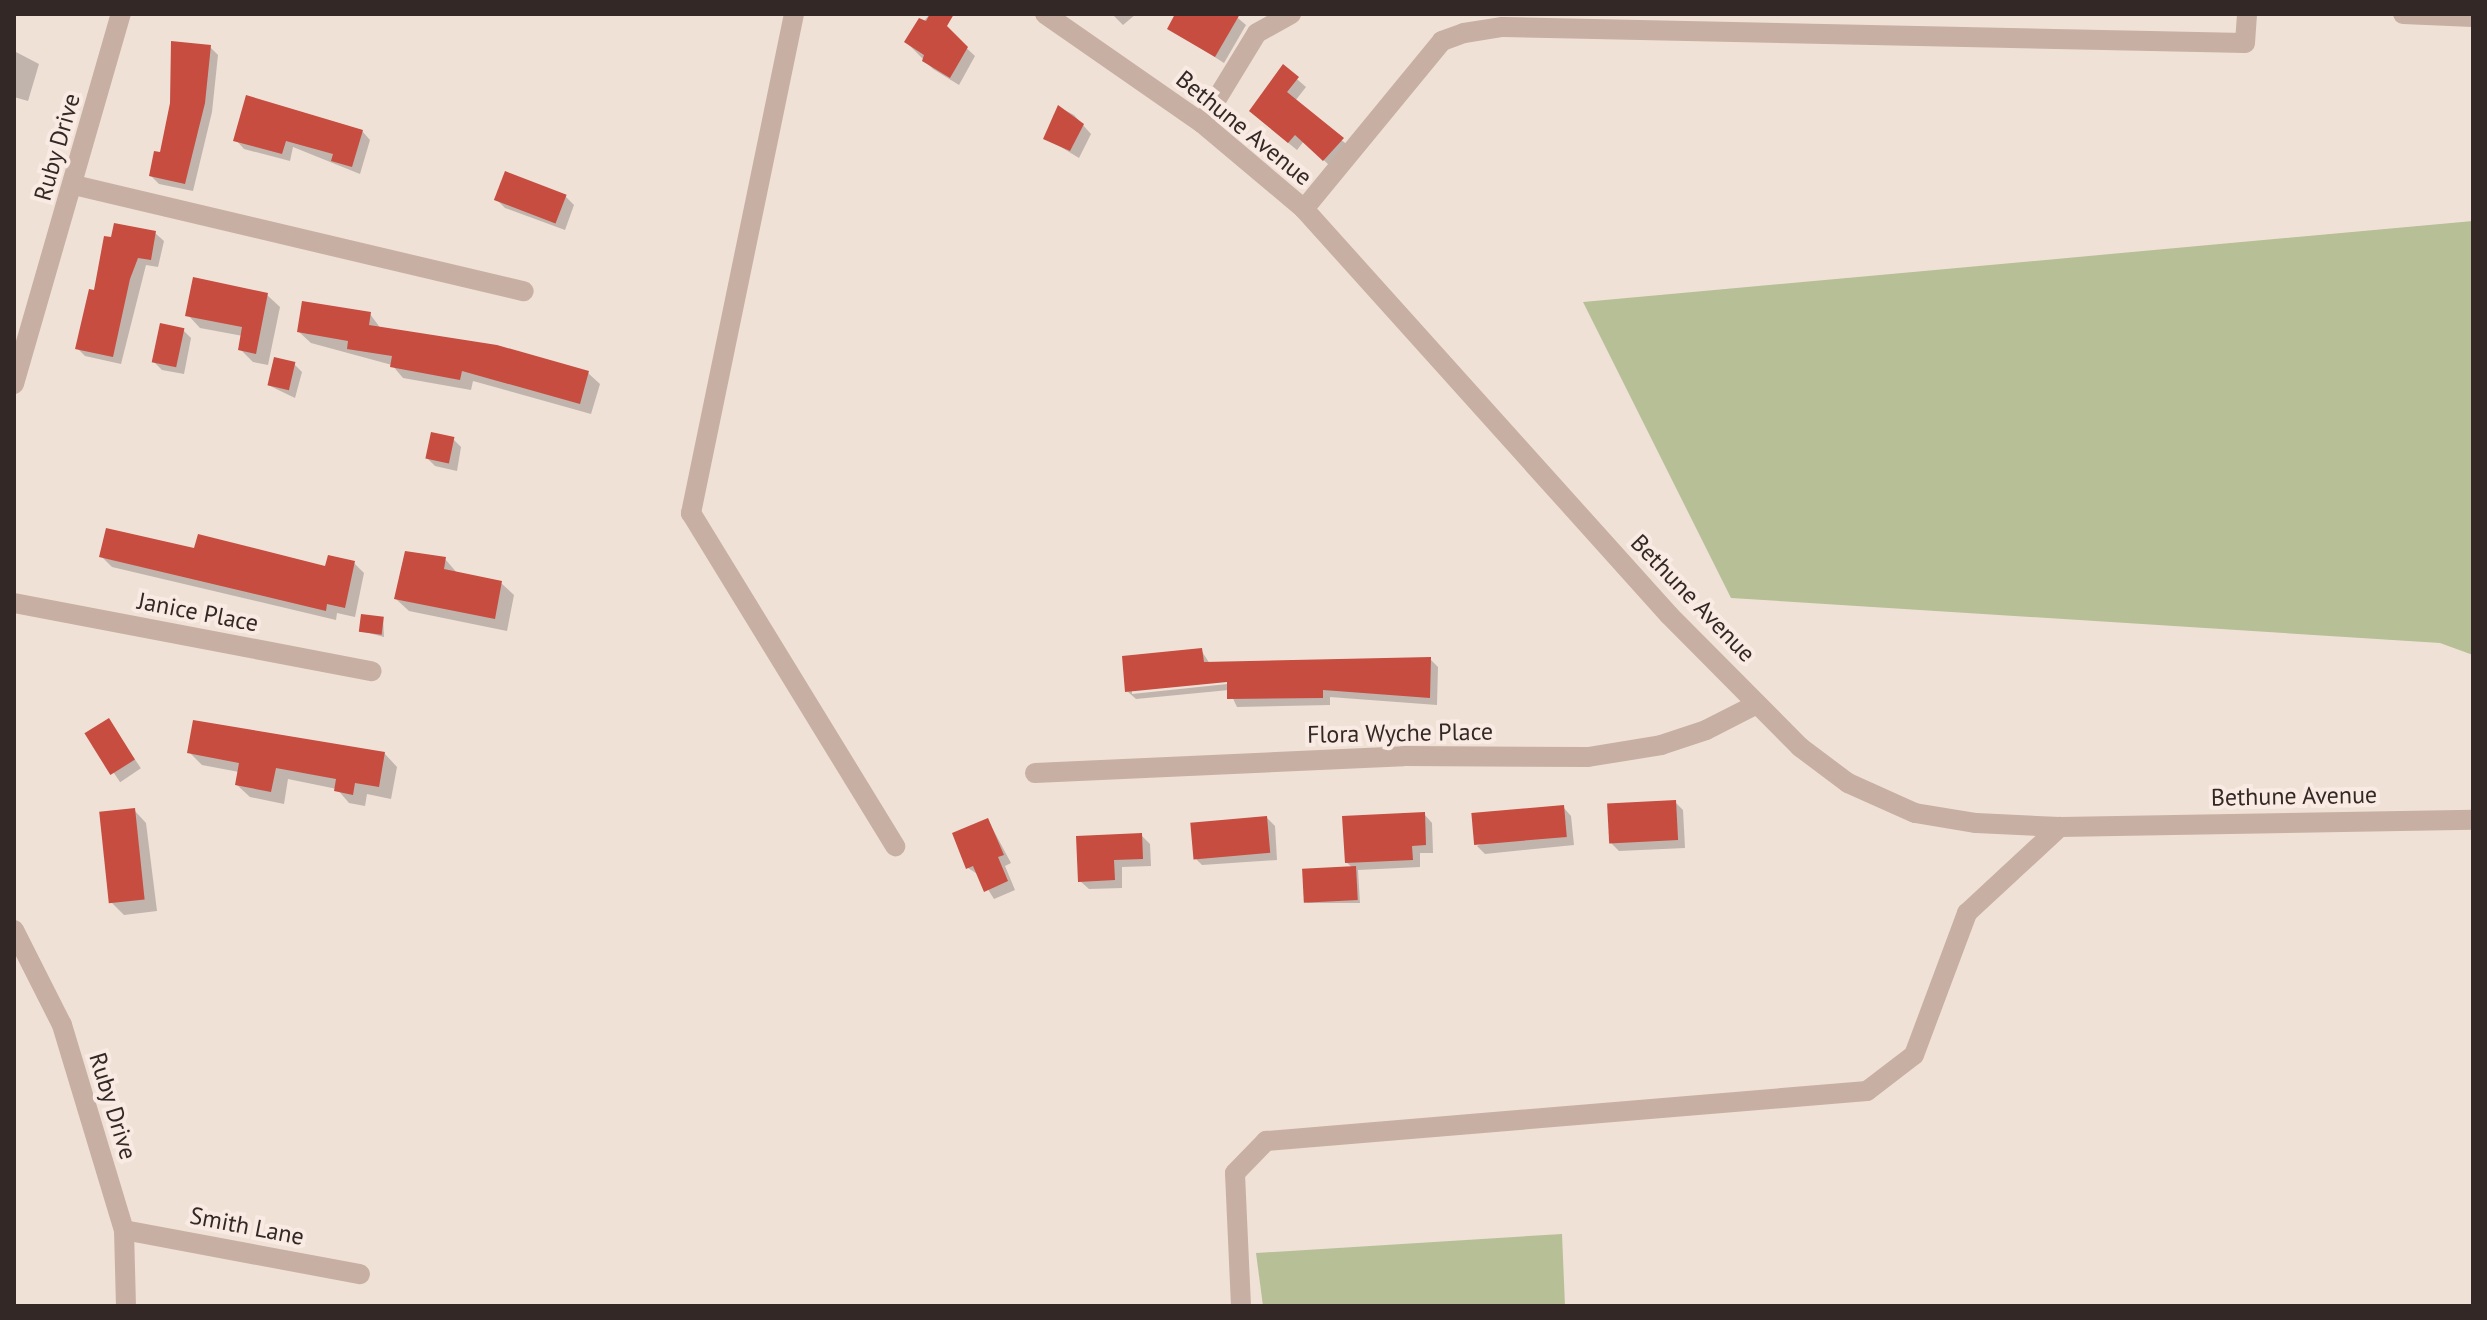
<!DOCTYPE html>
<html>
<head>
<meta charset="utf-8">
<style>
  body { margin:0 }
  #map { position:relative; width:2487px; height:1320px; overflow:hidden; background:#f0e1d7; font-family:"PT Sans",sans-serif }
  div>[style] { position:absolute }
  .green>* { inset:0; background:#b7bf97 }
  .shadow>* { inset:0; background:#0003; transform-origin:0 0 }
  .building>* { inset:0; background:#c64d40; transform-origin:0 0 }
  .minor>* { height:20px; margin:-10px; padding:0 10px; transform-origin:10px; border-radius:10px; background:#c8afa3 }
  span { translate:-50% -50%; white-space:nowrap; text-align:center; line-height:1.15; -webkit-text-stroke:8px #f9ebe3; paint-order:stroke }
  .street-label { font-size:24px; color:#332825 }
  .frame { position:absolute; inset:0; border:16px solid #332825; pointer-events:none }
</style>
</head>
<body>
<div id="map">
  <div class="green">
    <i style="clip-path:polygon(2473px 221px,2473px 655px,2440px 643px,1731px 598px,1583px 302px)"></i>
    <i style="clip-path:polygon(1562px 1234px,1565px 1306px,1263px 1306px,1256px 1253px)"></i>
  </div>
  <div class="shadow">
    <i style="clip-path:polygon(930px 14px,975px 56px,959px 85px,933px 69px,906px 42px)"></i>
    <i style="clip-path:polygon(1112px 14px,1136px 14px,1123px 25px)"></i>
    <i style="clip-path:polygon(1178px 14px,1233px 14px,1246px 25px,1224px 63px,1169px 28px)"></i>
    <i style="clip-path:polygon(173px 43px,210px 47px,218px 55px,212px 112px,193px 191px,159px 184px,151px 176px,162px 154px,172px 104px)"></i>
    <i style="clip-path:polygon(14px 51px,39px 64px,28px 101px,14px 97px)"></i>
    <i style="clip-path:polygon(1283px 67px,1306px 87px,1295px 101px,1351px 148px,1332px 168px,1304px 141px,1297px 150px,1259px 119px)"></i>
    <i style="clip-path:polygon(1059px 107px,1074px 115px,1091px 134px,1079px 158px,1046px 138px)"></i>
    <i style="clip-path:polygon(362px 131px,370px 140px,360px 174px,293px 147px,290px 161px,244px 149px,236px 140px)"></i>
    <i style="clip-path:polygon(566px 197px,574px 205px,565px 230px,505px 208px,497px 200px)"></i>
    <i style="clip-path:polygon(155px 233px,164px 241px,158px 267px,146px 265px,121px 364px,85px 356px,77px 348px,96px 293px)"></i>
    <i style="clip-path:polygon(267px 295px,280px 307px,268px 365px,253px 362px,240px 349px,243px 336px,200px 328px,188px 315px)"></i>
    <i style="clip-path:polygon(370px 314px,381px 329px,588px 373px,600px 384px,591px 414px,473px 381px,471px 390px,403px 378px,392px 365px,311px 343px,299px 332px)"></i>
    <i style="clip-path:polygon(183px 330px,191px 338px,184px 374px,162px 370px,154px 362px)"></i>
    <i style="clip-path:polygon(294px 364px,302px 372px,295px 398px,268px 385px)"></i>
    <i style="clip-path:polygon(453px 439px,461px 447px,457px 471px,435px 466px,427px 458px)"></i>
    <i style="clip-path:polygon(196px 551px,327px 568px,354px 563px,364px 573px,355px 617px,337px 613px,336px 620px,112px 567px,101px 556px)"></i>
    <i style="clip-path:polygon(445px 559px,458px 574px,501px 583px,514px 595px,507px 631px,409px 611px,396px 599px)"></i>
    <i style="clip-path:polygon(383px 618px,384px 637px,361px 631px)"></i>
    <i style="clip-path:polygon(evenodd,1201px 650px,1210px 664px,1430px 659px,1438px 667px,1437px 705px,1330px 697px,1330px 705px,1237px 707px,1229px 690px,1136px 699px,1127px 691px,1201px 650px,1237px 679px,1237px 683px,1132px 694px,1132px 689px,1237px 679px)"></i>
    <i style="left:109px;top:721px;width:57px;height:25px;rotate:56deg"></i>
    <i style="clip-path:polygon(190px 753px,385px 754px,397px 767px,391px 799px,367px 794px,365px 806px,349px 803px,337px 789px,288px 779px,284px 804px,250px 797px,237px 785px,239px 772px,202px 765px)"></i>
    <i style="clip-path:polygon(1675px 802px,1683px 810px,1685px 848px,1619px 851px,1611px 843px)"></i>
    <i style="clip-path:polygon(1563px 807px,1571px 816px,1574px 845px,1485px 854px,1477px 846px)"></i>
    <i style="clip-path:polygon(134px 810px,146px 823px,157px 911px,124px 915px,112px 903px)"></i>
    <i style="clip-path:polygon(1424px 814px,1432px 823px,1433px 853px,1420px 853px,1420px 867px,1358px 870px,1360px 903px,1306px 903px,1353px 868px,1346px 862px)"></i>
    <i style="clip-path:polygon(1267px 818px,1275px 826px,1277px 860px,1202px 865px,1194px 857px)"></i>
    <i style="clip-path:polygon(988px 820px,1011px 863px,1005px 866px,1015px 890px,994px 899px,979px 875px,968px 868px)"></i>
    <i style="clip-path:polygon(1141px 835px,1150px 844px,1151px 866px,1122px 867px,1122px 888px,1089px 889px,1080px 881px)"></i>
  </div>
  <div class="building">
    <i style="clip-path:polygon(930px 14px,954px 14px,947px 26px,968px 47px,950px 78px,922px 61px,924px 55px,904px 42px,919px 18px,926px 21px)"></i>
    <i style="clip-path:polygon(1175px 14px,1240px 14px,1215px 57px,1167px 29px)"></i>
    <i style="clip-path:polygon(171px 41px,211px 45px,205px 103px,185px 184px,149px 176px,154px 151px,160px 152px,170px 103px)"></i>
    <i style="clip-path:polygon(1283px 64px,1299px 77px,1287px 92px,1344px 138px,1323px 161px,1295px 135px,1288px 143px,1249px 111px)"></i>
    <i style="clip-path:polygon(246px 95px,363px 130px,352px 167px,331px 161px,333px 154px,286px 141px,282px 154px,233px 141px)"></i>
    <i style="clip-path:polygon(1058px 105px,1084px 124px,1070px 151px,1043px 139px)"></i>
    <i style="left:505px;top:171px;width:66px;height:31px;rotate:21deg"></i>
    <i style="clip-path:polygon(114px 223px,156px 231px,151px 260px,138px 258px,130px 279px,113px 357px,75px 349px,89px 289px,94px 290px,104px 236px,111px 237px)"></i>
    <i style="clip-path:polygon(193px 277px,268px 293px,256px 354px,238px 350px,242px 327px,185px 316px)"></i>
    <i style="clip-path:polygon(302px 301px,371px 312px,369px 325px,497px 345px,589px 371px,580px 404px,462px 371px,460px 380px,390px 367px,392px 356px,347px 349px,348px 341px,297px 332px)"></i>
    <i style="left:160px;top:323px;width:25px;height:40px;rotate:12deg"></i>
    <i style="left:274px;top:357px;width:22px;height:29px;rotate:13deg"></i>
    <i style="left:431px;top:432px;width:24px;height:27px;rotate:12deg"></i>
    <i style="clip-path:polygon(106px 528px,194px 548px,198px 534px,325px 566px,328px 555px,355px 561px,345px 608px,327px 604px,326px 611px,99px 557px)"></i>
    <i style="clip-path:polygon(405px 551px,446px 557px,444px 569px,502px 581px,495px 619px,394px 599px)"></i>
    <i style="left:361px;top:614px;width:23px;height:18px;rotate:7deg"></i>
    <i style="clip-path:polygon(1202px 648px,1204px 662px,1431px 657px,1430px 698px,1323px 690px,1323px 698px,1227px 699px,1227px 682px,1125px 692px,1122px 656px)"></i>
    <i style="left:109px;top:718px;width:49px;height:29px;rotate:58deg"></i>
    <i style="clip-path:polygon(193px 720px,385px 752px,379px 787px,355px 783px,353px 795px,334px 791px,336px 779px,276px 768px,271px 792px,235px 785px,239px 763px,187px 753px)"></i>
    <i style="left:1676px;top:800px;width:40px;height:69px;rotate:87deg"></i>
    <i style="left:1564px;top:805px;width:32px;height:93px;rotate:85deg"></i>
    <i style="left:135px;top:808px;width:92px;height:36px;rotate:84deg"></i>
    <i style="clip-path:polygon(1425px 812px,1426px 845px,1412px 846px,1413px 860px,1345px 863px,1342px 816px)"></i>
    <i style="left:1267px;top:816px;width:37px;height:77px;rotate:85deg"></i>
    <i style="clip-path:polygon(988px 818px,1004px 855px,998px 857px,1008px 881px,984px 892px,973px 866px,966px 869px,952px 833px)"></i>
    <i style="clip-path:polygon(1142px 833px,1143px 859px,1114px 860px,1115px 880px,1078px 882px,1076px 836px)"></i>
    <i style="left:1356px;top:866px;width:34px;height:54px;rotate:87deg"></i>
  </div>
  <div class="minor">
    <i style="left:794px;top:14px;width:510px;rotate:101.66deg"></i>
    <i style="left:691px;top:513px;width:391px;rotate:58.5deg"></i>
    <i style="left:1045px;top:14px;width:191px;rotate:34.8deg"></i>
    <i style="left:1202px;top:123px;width:133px;rotate:40.1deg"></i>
    <i style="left:1304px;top:209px;width:546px;rotate:48.04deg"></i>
    <i style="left:1669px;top:615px;width:186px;rotate:45.2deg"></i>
    <i style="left:1800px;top:747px;width:60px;rotate:36.9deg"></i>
    <i style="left:1848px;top:783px;width:73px;rotate:24.1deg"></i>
    <i style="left:1915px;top:813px;width:62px;rotate:9.3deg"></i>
    <i style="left:1976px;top:823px;width:84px;rotate:2.7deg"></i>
    <i style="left:2060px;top:827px;width:413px;rotate:-1deg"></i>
    <i style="left:2403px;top:14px;width:70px;rotate:2.5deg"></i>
    <i style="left:1202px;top:123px;width:105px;rotate:-58.6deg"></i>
    <i style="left:1257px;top:33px;width:39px;rotate:-29deg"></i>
    <i style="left:74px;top:185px;width:462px;rotate:13.3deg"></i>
    <i style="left:1304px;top:209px;width:217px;rotate:-50.6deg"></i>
    <i style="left:1442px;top:41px;width:23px;rotate:-20deg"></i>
    <i style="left:1464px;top:33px;width:39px;rotate:-9deg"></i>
    <i style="left:1503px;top:27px;width:742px;rotate:1.24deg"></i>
    <i style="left:2245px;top:43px;width:29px;rotate:-86deg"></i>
    <i style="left:14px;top:384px;width:385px;rotate:-73.9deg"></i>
    <i style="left:14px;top:603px;width:364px;rotate:10.8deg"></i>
    <i style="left:1035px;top:773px;width:369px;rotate:-2.6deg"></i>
    <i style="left:1404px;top:756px;width:184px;rotate:0.3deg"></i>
    <i style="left:1588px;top:757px;width:74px;rotate:-9.3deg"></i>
    <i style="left:1661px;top:745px;width:47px;rotate:-18.4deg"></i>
    <i style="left:1706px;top:730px;width:57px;rotate:-27deg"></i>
    <i style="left:14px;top:930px;width:106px;rotate:63.2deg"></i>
    <i style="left:62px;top:1025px;width:214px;rotate:73.2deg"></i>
    <i style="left:124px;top:1230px;width:76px;rotate:88.5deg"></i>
    <i style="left:124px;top:1230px;width:240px;rotate:10.6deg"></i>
    <i style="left:1241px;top:1306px;width:133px;rotate:-92.6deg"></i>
    <i style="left:1235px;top:1173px;width:45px;rotate:-45.9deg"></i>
    <i style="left:1266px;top:1141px;width:603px;rotate:-4.76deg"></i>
    <i style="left:1867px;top:1091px;width:59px;rotate:-37.5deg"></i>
    <i style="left:1914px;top:1055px;width:152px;rotate:-69.5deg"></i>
    <i style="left:1967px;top:913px;width:127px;rotate:-42.8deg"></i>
  </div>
  <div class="street-label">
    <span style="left:1244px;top:128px;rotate:39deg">Bethune Avenue</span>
    <span style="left:57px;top:147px;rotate:-74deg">Ruby Drive</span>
    <span style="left:1693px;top:598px;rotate:46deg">Bethune Avenue</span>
    <span style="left:198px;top:612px;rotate:11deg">Janice Place</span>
    <span style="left:1400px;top:733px;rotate:-1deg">Flora Wyche Place</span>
    <span style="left:2294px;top:796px;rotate:-1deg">Bethune Avenue</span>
    <span style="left:113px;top:1106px;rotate:73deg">Ruby Drive</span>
    <span style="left:247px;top:1226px;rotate:11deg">Smith Lane</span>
  </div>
  <div class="frame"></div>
</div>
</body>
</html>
